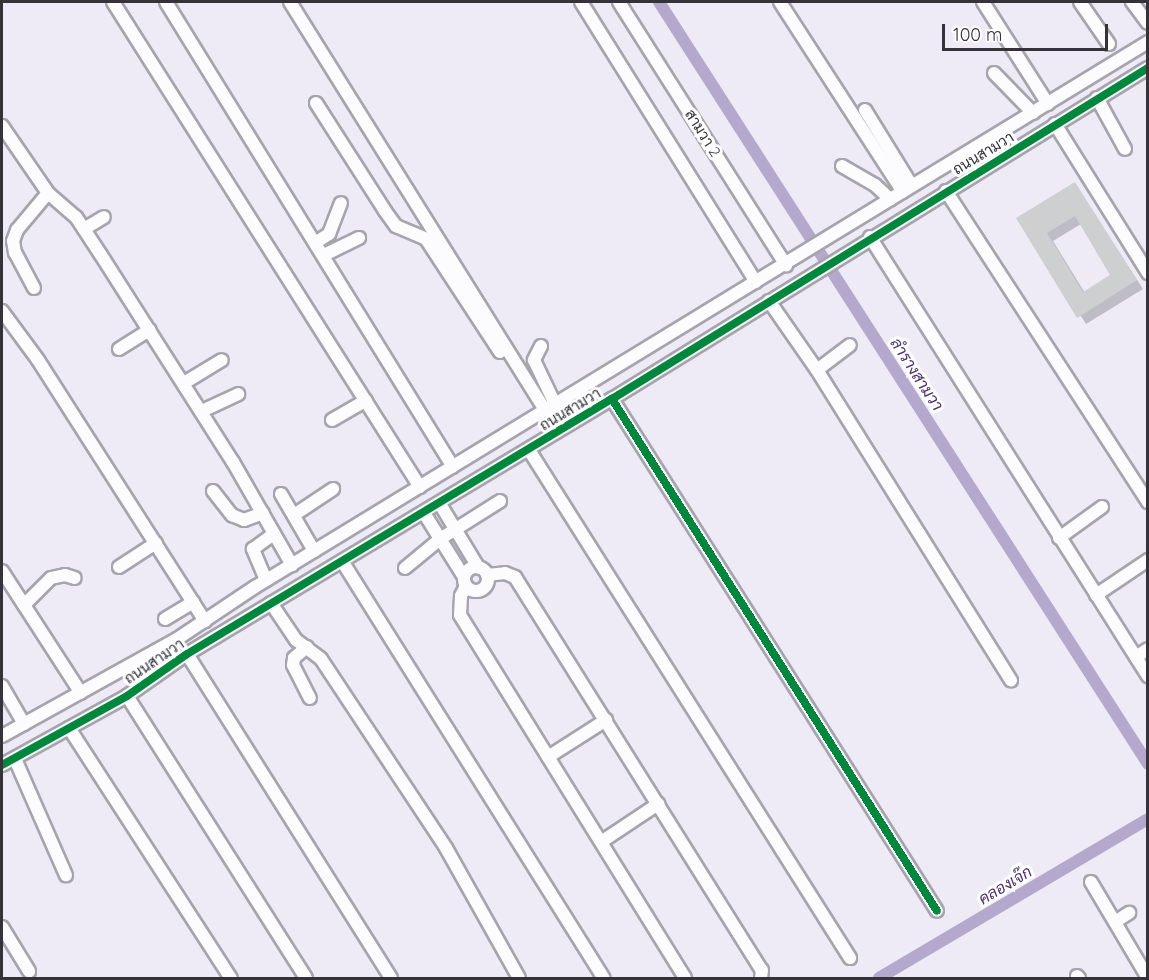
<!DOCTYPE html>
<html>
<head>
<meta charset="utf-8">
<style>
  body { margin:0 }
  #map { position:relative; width:1149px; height:980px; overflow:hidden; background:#eeebf6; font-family:Quicksand,Sarabun,sans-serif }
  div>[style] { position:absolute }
  .shadow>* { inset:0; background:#0003 }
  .canal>* { height:12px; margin:-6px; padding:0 6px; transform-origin:6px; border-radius:6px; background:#b5a8cd }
  .building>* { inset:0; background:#cecfd0 }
  .roads { filter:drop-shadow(2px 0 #a6a4ac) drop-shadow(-2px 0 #a6a4ac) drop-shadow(0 2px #a6a4ac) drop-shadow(0 -2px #a6a4ac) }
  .minor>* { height:12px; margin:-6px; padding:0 6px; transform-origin:6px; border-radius:6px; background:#fcfcfe }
  .minor>.ring { margin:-6px; padding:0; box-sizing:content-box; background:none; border:12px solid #fcfcfe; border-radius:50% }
  .cycleway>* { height:8px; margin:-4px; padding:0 4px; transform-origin:4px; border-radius:4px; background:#00873e }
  span { translate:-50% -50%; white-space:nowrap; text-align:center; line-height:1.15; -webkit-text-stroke:6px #fff; paint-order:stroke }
  .street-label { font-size:15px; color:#35323a }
  .water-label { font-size:16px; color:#4b326f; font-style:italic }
  .frame { position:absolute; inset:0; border:3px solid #35323a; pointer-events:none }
  .scale { position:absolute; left:942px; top:24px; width:166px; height:27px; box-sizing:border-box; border:3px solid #35323a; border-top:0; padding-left:8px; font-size:18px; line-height:21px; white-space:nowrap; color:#35323a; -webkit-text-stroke:4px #fff; paint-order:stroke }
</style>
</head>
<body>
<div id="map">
  <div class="shadow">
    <i style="clip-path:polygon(evenodd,1075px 184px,1143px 289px,1086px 324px,1018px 218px,1075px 184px,1081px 224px,1112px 275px,1085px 293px,1053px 241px,1081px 224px)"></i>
  </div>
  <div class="canal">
    <i style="left:659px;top:2px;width:905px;rotate:57.31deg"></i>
    <i style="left:879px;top:978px;width:312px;rotate:-30.6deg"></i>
  </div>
  <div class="building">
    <i style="clip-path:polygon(evenodd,1075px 182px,1137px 280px,1077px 318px,1016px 218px,1075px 182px,1075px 216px,1110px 275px,1083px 292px,1047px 233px,1075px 216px)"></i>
  </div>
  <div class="roads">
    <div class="minor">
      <i style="left:113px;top:2px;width:574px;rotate:57.67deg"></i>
      <i style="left:166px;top:2px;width:546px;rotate:58.32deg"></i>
      <i style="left:290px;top:2px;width:481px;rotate:58deg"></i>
      <i style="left:581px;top:2px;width:330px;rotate:58deg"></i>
      <i style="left:619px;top:2px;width:312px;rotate:57.6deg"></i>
      <i style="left:780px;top:2px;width:226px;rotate:57.1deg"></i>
      <i style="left:983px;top:2px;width:121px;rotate:57.5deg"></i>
      <i style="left:1080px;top:2px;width:51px;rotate:55.4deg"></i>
      <i style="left:1132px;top:2px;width:26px;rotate:53deg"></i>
      <i style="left:994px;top:73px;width:56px;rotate:45.7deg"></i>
      <i style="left:1097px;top:98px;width:58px;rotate:61.2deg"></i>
      <i style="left:316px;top:103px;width:128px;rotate:57.4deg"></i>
      <i style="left:385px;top:211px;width:19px;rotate:54deg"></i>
      <i style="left:396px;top:226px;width:33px;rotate:23deg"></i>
      <i style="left:426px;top:239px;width:135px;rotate:56.8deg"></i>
      <i style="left:865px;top:110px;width:89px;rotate:58.3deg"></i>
      <i style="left:1055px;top:124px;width:176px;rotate:58deg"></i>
      <i style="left:2px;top:126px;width:81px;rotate:55.5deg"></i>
      <i style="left:48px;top:193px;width:37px;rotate:41deg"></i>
      <i style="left:76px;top:217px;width:45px;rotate:56.7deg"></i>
      <i style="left:101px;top:255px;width:246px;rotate:57.5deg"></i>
      <i style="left:233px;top:462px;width:119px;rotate:60.2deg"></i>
      <i style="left:842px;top:166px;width:38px;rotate:30deg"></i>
      <i style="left:875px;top:185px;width:21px;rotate:43deg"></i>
      <i style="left:946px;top:191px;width:371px;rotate:57deg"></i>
      <i style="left:84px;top:229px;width:23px;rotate:-31deg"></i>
      <i style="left:870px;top:237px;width:520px;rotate:57.66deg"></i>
      <i style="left:315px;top:243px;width:17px;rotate:-33deg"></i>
      <i style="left:329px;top:234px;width:33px;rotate:-69deg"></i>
      <i style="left:324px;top:255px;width:39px;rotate:-26deg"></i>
      <i style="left:34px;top:288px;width:40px;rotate:-118deg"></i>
      <i style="left:15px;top:253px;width:12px;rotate:-99deg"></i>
      <i style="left:13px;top:241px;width:12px;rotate:-70deg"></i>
      <i style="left:17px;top:230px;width:48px;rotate:-50deg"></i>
      <i style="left:769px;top:301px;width:84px;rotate:55.2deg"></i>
      <i style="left:817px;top:370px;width:41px;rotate:-37.1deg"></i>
      <i style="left:2px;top:311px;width:61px;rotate:53.7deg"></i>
      <i style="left:38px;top:360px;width:310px;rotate:57.4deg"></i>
      <i style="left:541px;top:346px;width:16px;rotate:117deg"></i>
      <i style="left:534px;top:360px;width:49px;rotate:64.5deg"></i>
      <i style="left:119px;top:349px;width:36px;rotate:-32deg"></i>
      <i style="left:817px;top:370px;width:366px;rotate:58deg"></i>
      <i style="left:184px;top:383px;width:44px;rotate:-31.2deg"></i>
      <i style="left:612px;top:399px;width:606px;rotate:57.59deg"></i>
      <i style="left:202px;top:411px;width:40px;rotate:-25deg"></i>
      <i style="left:332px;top:420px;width:39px;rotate:-30deg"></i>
      <i style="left:529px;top:450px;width:601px;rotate:57.71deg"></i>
      <i style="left:213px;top:491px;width:31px;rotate:52deg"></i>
      <i style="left:232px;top:515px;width:13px;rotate:23deg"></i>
      <i style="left:244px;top:520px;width:20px;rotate:-20deg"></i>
      <i style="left:281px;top:494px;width:66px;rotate:59.9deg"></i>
      <i style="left:440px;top:504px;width:74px;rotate:58.9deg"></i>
      <i style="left:424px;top:513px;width:75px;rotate:58deg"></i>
      <i style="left:294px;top:515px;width:47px;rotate:-33.7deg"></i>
      <i style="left:1059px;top:538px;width:53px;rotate:-35.8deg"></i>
      <i style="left:342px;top:561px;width:492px;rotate:57.9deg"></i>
      <i style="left:119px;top:567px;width:44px;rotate:-33deg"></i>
      <i class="ring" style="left:464px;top:567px;width:12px;height:12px"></i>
      <i style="left:405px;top:568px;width:45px;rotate:-39.6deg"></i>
      <i style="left:440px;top:539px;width:71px;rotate:-32.3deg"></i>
      <i style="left:2px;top:571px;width:145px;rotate:57.1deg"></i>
      <i style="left:487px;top:575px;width:18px;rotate:-6deg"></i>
      <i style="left:505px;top:573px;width:11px;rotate:22deg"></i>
      <i style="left:515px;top:577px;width:464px;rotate:57.9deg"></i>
      <i style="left:762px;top:970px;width:8px;rotate:97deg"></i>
      <i style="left:266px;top:580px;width:34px;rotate:-113deg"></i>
      <i style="left:253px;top:549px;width:26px;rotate:-36deg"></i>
      <i style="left:466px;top:586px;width:11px;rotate:117deg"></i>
      <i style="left:461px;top:596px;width:19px;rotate:93deg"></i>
      <i style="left:460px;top:615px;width:427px;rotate:58.2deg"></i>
      <i style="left:1096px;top:595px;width:63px;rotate:-33.9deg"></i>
      <i style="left:271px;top:603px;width:45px;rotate:56deg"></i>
      <i style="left:296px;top:640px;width:31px;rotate:37deg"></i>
      <i style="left:321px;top:659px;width:227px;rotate:56.5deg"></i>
      <i style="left:446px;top:848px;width:149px;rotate:60.7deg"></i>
      <i style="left:24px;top:605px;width:38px;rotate:-45deg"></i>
      <i style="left:51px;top:578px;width:14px;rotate:-12deg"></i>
      <i style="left:65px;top:575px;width:10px;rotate:17deg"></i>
      <i style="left:165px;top:619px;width:33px;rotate:-31deg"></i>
      <i style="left:307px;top:647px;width:17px;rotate:140deg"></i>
      <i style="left:294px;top:658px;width:7px;rotate:98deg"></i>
      <i style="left:293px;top:665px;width:37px;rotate:63deg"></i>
      <i style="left:187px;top:654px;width:383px;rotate:57.8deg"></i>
      <i style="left:1136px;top:657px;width:14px;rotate:-34deg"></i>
      <i style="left:2px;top:686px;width:44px;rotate:59.9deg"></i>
      <i style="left:127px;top:696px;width:334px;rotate:57.6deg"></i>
      <i style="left:69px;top:728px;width:298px;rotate:57.1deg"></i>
      <i style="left:2px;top:736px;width:200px;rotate:-29deg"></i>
      <i style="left:177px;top:639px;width:94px;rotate:-33.7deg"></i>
      <i style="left:255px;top:587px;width:1046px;rotate:-31.4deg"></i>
      <i style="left:548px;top:757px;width:69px;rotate:-32.5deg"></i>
      <i style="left:15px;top:759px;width:127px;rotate:66.3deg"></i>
      <i style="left:2px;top:765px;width:143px;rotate:-28.9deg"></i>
      <i style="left:127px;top:696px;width:73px;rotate:-35deg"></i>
      <i style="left:187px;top:654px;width:496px;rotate:-31deg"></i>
      <i style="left:612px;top:399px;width:630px;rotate:-31.7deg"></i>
      <i style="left:601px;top:842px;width:69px;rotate:-33.7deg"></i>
      <i style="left:1091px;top:882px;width:112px;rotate:59.3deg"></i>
      <i style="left:1115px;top:922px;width:17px;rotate:-33deg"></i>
      <i style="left:2px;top:927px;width:52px;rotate:58.5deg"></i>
      <i style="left:1077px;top:976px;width:3px;rotate:45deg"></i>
    </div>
  </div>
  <div class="cycleway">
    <i style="left:612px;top:399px;width:606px;rotate:57.59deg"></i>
    <i style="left:2px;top:765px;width:143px;rotate:-28.9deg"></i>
    <i style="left:127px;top:696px;width:73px;rotate:-35deg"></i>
    <i style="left:187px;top:654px;width:496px;rotate:-31deg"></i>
    <i style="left:612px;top:399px;width:630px;rotate:-31.7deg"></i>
  </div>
  <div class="street-label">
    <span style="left:703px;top:133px;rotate:58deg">สามวา 2</span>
    <span style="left:983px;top:153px;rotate:-31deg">ถนนสามวา</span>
    <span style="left:570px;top:409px;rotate:-31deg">ถนนสามวา</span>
    <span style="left:154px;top:661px;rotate:-34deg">ถนนสามวา</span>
  </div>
  <div class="water-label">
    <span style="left:917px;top:374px;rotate:57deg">ลำรางสามวา</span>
    <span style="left:1005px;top:885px;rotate:-31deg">คลองเจ๊ก</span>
  </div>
  <div class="frame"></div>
  <div class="scale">100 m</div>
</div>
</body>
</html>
